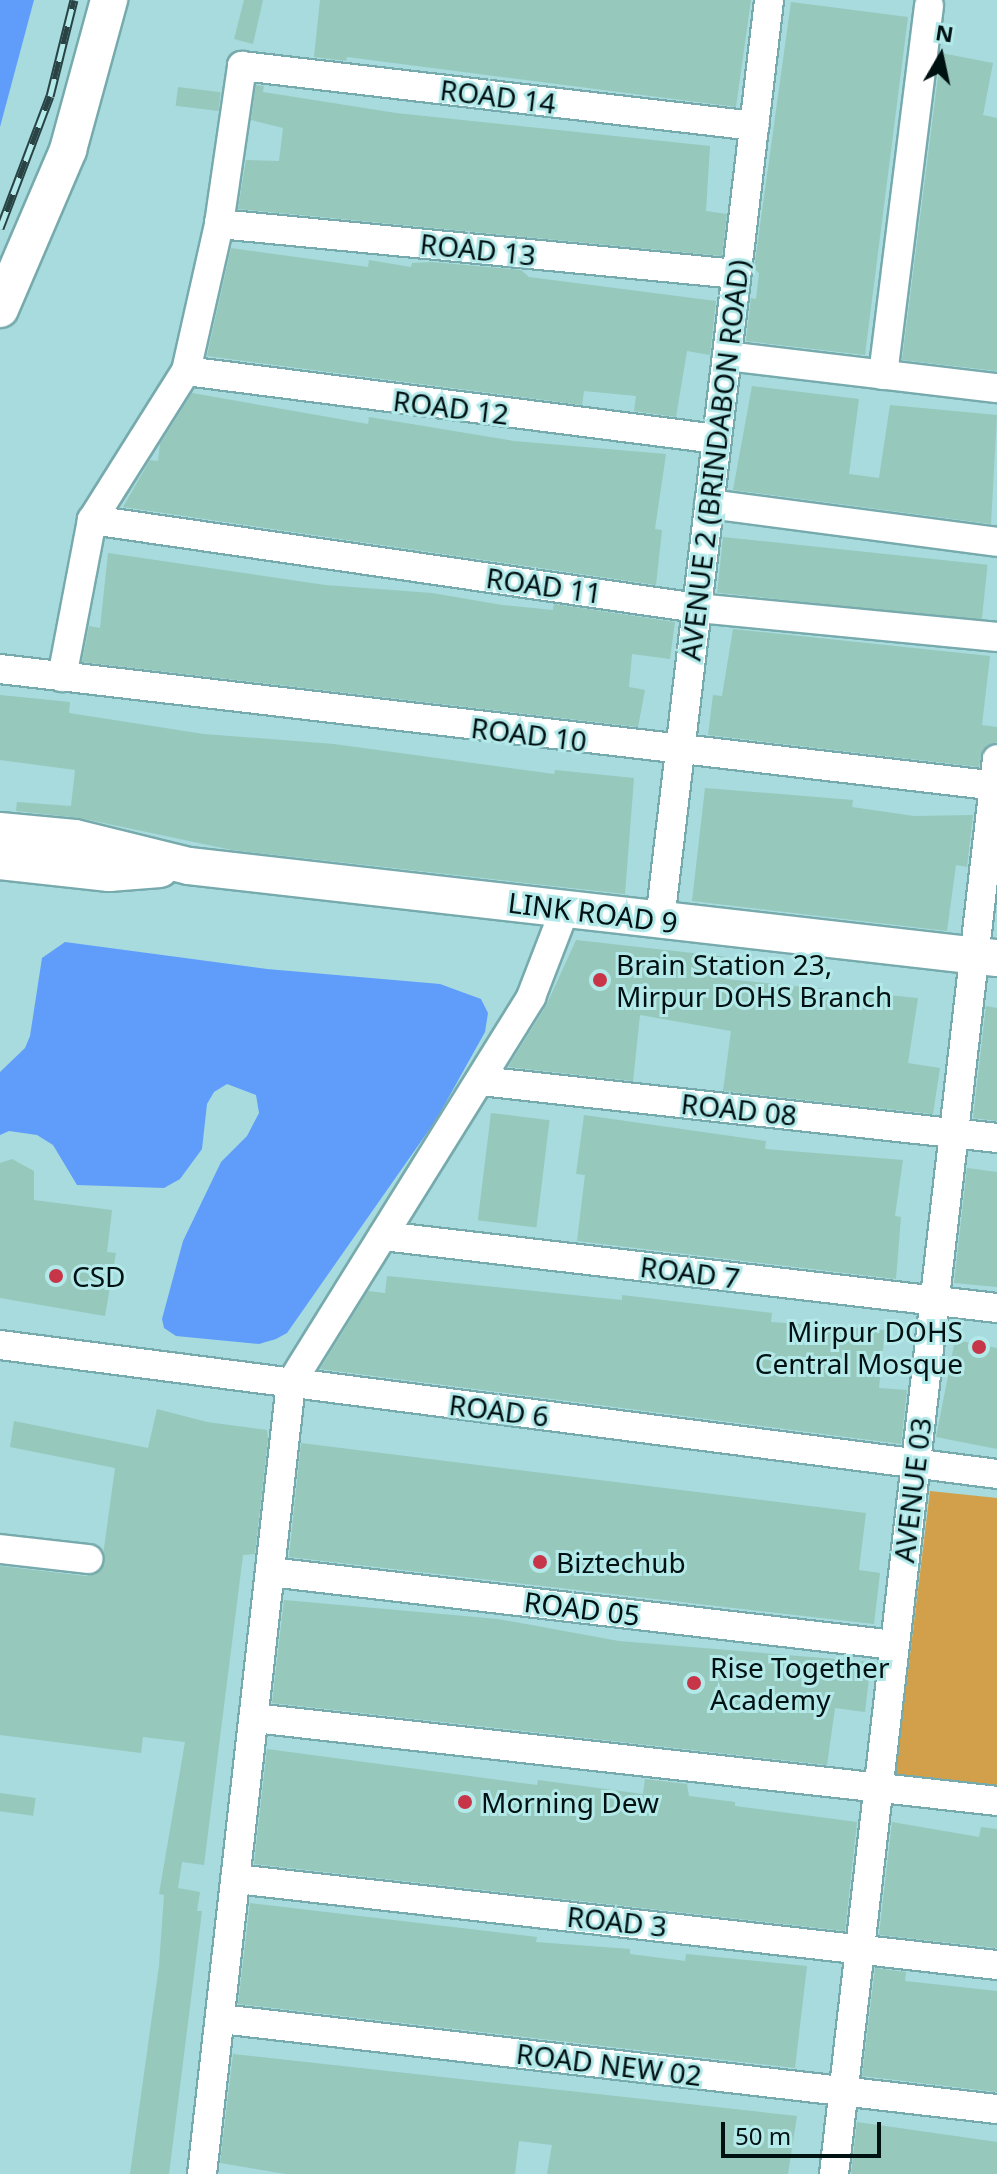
<!DOCTYPE html>
<html>
<head>
<meta charset="utf-8">
<style>
  body { margin:0 }
  #map { position:relative; width:997px; height:2174px; overflow:hidden; background:#a7dbdd; font-family:"Noto Sans",sans-serif }
  div>[style] { position:absolute }
  .green>* { inset:0; background:#d2a04a }
  .water>* { inset:0; background:#609dfb }
  .building>* { inset:0; background:#96c8bc; transform-origin:0 0 }
  .roads { filter:drop-shadow(2px 0 #77aaac) drop-shadow(-2px 0 #77aaac) drop-shadow(0 2px #77aaac) drop-shadow(0 -2px #77aaac) }
  .minor>* { height:28px; margin:-14px; padding:0 14px; transform-origin:14px; border-radius:14px; background:#fff }
  .major>* { height:36px; margin:-18px; padding:0 18px; transform-origin:18px; border-radius:18px; background:#fff }
  .rail>* { height:9px; margin-top:-4.5px; transform-origin:0; background:repeating-linear-gradient(90deg,#b4e9ea 0 18px,#294344 0 36px); box-sizing:border-box; border-block:2px solid #294344 }
  .dots>* { width:22px; height:22px; translate:-50% -50%; box-sizing:border-box; border:4px solid #b4e9ea; border-radius:50% }
  span { translate:-50% -50%; white-space:nowrap; text-align:center; line-height:1.15; -webkit-text-stroke:6px #b4e9ea; paint-order:stroke }
  .street-label { font-size:28px; color:#001112 }
  .poi-label { font-size:28px; color:#001112 }
  .left { translate:0 -50%; text-align:left }
  .right { translate:-100% -50%; text-align:right }
  .north { position:absolute; left:901px; top:16px; width:80px; height:80px; -webkit-text-stroke:6px #b4e9ea; paint-order:stroke; rotate:9deg; font-size:22px; font-weight:700; line-height:32px; text-align:center; color:#001112 }
  .north::after { content:''; display:block; margin:auto; width:28px; height:36px; background:#001112; clip-path:polygon(50% 0,100% 100%,50% 72%,0 100%) }
  .scale { position:absolute; left:721px; top:2122px; width:160px; height:36px; box-sizing:border-box; border:4px solid #001112; border-top:0; padding-left:10px; font-size:24px; line-height:28px; white-space:nowrap; color:#001112; -webkit-text-stroke:6px #b4e9ea; paint-order:stroke }
</style>
</head>
<body>
<div id="map">
  <div class="green">
    <i style="clip-path:polygon(930px 1491px,997px 1498px,997px 1791px,895px 1779px)"></i>
  </div>
  <div class="water">
    <i style="clip-path:polygon(0 0,34px 0,0 127px)"></i>
    <i style="clip-path:polygon(65px 942px,267px 969px,440px 984px,481px 999px,488px 1013px,485px 1032px,436px 1120px,287px 1333px,276px 1339px,259px 1344px,176px 1336px,164px 1328px,162px 1319px,183px 1241px,221px 1162px,247px 1136px,259px 1113px,256px 1095px,227px 1084px,214px 1092px,207px 1104px,202px 1149px,180px 1179px,164px 1188px,77px 1185px,53px 1145px,37px 1135px,9px 1131px,0 1135px,0 1072px,25px 1048px,30px 1036px,42px 958px)"></i>
  </div>
  <div class="building">
    <i style="clip-path:polygon(244px 0,263px 0,253px 44px,234px 39px)"></i>
    <i style="clip-path:polygon(320px 0,751px 0,736px 107px,347px 57px,346px 61px,314px 57px)"></i>
    <i style="clip-path:polygon(791px 2px,908px 17px,865px 355px,746px 341px,751px 298px,756px 299px,759px 273px,754px 269px)"></i>
    <i style="clip-path:polygon(941px 53px,993px 63px,983px 115px,997px 118px,997px 371px,902px 360px)"></i>
    <i style="clip-path:polygon(256px 85px,264px 86px,263px 92px,396px 113px,710px 146px,706px 211px,727px 214px,722px 256px,238px 209px,246px 160px,279px 161px,283px 128px,251px 120px)"></i>
    <i style="left:178px;top:87px;width:43px;height:19px;rotate:7deg"></i>
    <i style="clip-path:polygon(231px 248px,368px 267px,369px 260px,411px 267px,412px 263px,432px 262px,521px 270px,529px 277px,716px 301px,710px 355px,687px 351px,676px 417px,634px 411px,636px 396px,584px 391px,582px 405px,207px 356px)"></i>
    <i style="clip-path:polygon(752px 386px,859px 399px,849px 474px,879px 478px,890px 405px,997px 415px,991px 524px,733px 490px)"></i>
    <i style="clip-path:polygon(192px 393px,368px 424px,369px 417px,514px 441px,666px 454px,655px 529px,662px 530px,656px 585px,123px 507px,150px 460px,158px 461px,160px 444px)"></i>
    <i style="left:723px;top:537px;width:266px;height:56px;rotate:6deg"></i>
    <i style="clip-path:polygon(108px 553px,325px 585px,432px 593px,502px 605px,553px 610px,554px 604px,675px 622px,670px 659px,632px 654px,629px 687px,645px 690px,638px 727px,82px 662px,89px 626px,100px 628px)"></i>
    <i style="clip-path:polygon(733px 629px,990px 656px,982px 725px,997px 727px,997px 742px,983px 750px,979px 767px,708px 735px,713px 695px,722px 696px)"></i>
    <i style="clip-path:polygon(0 695px,70px 702px,69px 713px,204px 734px,334px 744px,554px 774px,555px 770px,634px 778px,625px 894px,232px 850px,80px 818px,16px 811px,17px 802px,71px 806px,75px 770px,0 760px)"></i>
    <i style="clip-path:polygon(705px 788px,853px 800px,852px 807px,914px 816px,973px 815px,967px 867px,956px 865px,947px 931px,692px 901px)"></i>
    <i style="clip-path:polygon(576px 940px,728px 957px,725px 979px,918px 998px,908px 1063px,940px 1068px,933px 1114px,723px 1091px,731px 1031px,640px 1015px,633px 1081px,508px 1067px,546px 1006px)"></i>
    <i style="clip-path:polygon(986px 1006px,997px 1008px,997px 1121px,973px 1118px)"></i>
    <i style="left:491px;top:1113px;width:59px;height:108px;rotate:7deg"></i>
    <i style="clip-path:polygon(584px 1115px,766px 1141px,765px 1149px,903px 1160px,895px 1216px,901px 1217px,896px 1279px,577px 1241px,585px 1175px,576px 1174px)"></i>
    <i style="clip-path:polygon(12px 1159px,34px 1171px,34px 1200px,112px 1210px,107px 1252px,116px 1253px,105px 1316px,0 1298px,0 1163px)"></i>
    <i style="clip-path:polygon(967px 1168px,997px 1172px,997px 1287px,954px 1283px)"></i>
    <i style="clip-path:polygon(387px 1276px,622px 1300px,622px 1295px,772px 1313px,771px 1322px,885px 1330px,879px 1388px,907px 1390px,901px 1444px,320px 1369px,368px 1291px,385px 1293px)"></i>
    <i style="clip-path:polygon(955px 1340px,997px 1348px,997px 1449px,936px 1437px)"></i>
    <i style="clip-path:polygon(157px 1409px,207px 1422px,267px 1430px,268px 1439px,255px 1554px,243px 1555px,204px 1865px,182px 1862px,178px 1888px,200px 1892px,197px 1911px,202px 1911px,169px 2174px,130px 2174px,159px 1966px,164px 1895px,159px 1894px,185px 1742px,143px 1737px,141px 1753px,0 1735px,0 1566px,86px 1576px,101px 1570px,115px 1468px,10px 1447px,14px 1421px,148px 1448px)"></i>
    <i style="clip-path:polygon(301px 1443px,866px 1513px,859px 1570px,880px 1573px,874px 1624px,289px 1557px)"></i>
    <i style="clip-path:polygon(284px 1600px,498px 1619px,619px 1641px,871px 1662px,865px 1712px,835px 1708px,827px 1765px,272px 1703px)"></i>
    <i style="clip-path:polygon(267px 1749px,537px 1785px,538px 1780px,643px 1794px,645px 1779px,687px 1784px,689px 1796px,735px 1802px,735px 1806px,857px 1822px,845px 1931px,254px 1864px)"></i>
    <i style="left:0;top:1793px;width:36px;height:18px;rotate:8deg"></i>
    <i style="clip-path:polygon(892px 1822px,979px 1837px,981px 1827px,997px 1829px,997px 1948px,879px 1935px)"></i>
    <i style="clip-path:polygon(250px 1903px,537px 1937px,536px 1942px,630px 1949px,630px 1954px,685px 1961px,686px 1954px,807px 1966px,795px 2068px,238px 2004px)"></i>
    <i style="clip-path:polygon(875px 1968px,906px 1972px,905px 1981px,997px 1991px,997px 2092px,862px 2076px)"></i>
    <i style="clip-path:polygon(233px 2054px,797px 2116px,788px 2174px,547px 2174px,552px 2145px,519px 2141px,515px 2174px,286px 2174px,220px 2163px)"></i>
    <i style="clip-path:polygon(857px 2122px,997px 2142px,997px 2174px,851px 2174px)"></i>
  </div>
  <div class="roads">
    <div class="minor">
      <i style="left:219px;top:224px;width:519px;rotate:5.52deg"></i>
      <i style="left:727px;top:356px;width:272px;rotate:6.8deg"></i>
      <i style="left:186px;top:371px;width:535px;rotate:7.3deg"></i>
      <i style="left:883px;top:375px;width:372px;rotate:-82.9deg"></i>
      <i style="left:709px;top:504px;width:290px;rotate:7.5deg"></i>
      <i style="left:92px;top:520px;width:611px;rotate:8.28deg"></i>
      <i style="left:697px;top:608px;width:301px;rotate:5.5deg"></i>
      <i style="left:0;top:669px;width:1004px;rotate:6.69deg"></i>
      <i style="left:62px;top:677px;width:160px;rotate:-79.2deg"></i>
      <i style="left:92px;top:520px;width:176px;rotate:-57.8deg"></i>
      <i style="left:186px;top:371px;width:151px;rotate:-77.3deg"></i>
      <i style="left:219px;top:224px;width:160px;rotate:-81.7deg"></i>
      <i style="left:242px;top:66px;width:516px;rotate:6.68deg"></i>
      <i style="left:660px;top:920px;width:926px;rotate:-83.24deg"></i>
      <i style="left:481px;top:1081px;width:519px;rotate:6.3deg"></i>
      <i style="left:383px;top:1236px;width:618px;rotate:6.69deg"></i>
      <i style="left:0;top:1345px;width:1005px;rotate:7.37deg"></i>
      <i style="left:0;top:1549px;width:89px;rotate:6.5deg"></i>
      <i style="left:270px;top:1572px;width:628px;rotate:6.67deg"></i>
      <i style="left:254px;top:1718px;width:748px;rotate:6.37deg"></i>
      <i style="left:236px;top:1879px;width:766px;rotate:6.45deg"></i>
      <i style="left:221px;top:2019px;width:781px;rotate:6.62deg"></i>
      <i style="left:202px;top:2174px;width:796px;rotate:-83.58deg"></i>
      <i style="left:291px;top:1383px;width:455px;rotate:-58.1deg"></i>
      <i style="left:531px;top:997px;width:94px;rotate:-68.9deg"></i>
      <i style="left:834px;top:2174px;width:1424px;rotate:-83.43deg"></i>
    </div>
    <div class="major">
      <i style="left:0;top:309px;width:173px;rotate:-66.8deg"></i>
      <i style="left:68px;top:150px;width:156px;rotate:-74.7deg"></i>
      <i style="left:0;top:831px;width:75px;rotate:5.3deg"></i>
      <i style="left:75px;top:838px;width:117px;rotate:13.8deg"></i>
      <i style="left:189px;top:866px;width:813px;rotate:6.5deg"></i>
      <i style="left:0;top:861px;width:110px;rotate:6.3deg"></i>
      <i style="left:109px;top:873px;width:51px;rotate:-4.5deg"></i>
    </div>
  </div>
  <div class="rail">
    <i style="left:0;top:228px;width:141px;rotate:-69.3deg"></i>
    <i style="left:50px;top:96px;width:99px;rotate:-76deg"></i>
  </div>
  <div class="dots">
    <i style="left:600px;top:980px;background:#c63648"></i>
    <i style="left:56px;top:1276px;background:#c63648"></i>
    <i style="left:979px;top:1347px;background:#c63648"></i>
    <i style="left:540px;top:1562px;background:#c63648"></i>
    <i style="left:694px;top:1683px;background:#c63648"></i>
    <i style="left:465px;top:1802px;background:#c63648"></i>
  </div>
  <div class="street-label">
    <span style="left:498px;top:96px;rotate:7deg">ROAD 14</span>
    <span style="left:478px;top:249px;rotate:6deg">ROAD 13</span>
    <span style="left:451px;top:407px;rotate:7deg">ROAD 12</span>
    <span style="left:714px;top:460px;rotate:-83deg">AVENUE 2 (BRINDABON ROAD)</span>
    <span style="left:544px;top:585px;rotate:8deg">ROAD 11</span>
    <span style="left:529px;top:734px;rotate:7deg">ROAD 10</span>
    <span style="left:593px;top:912px;rotate:7deg">LINK ROAD 9</span>
    <span style="left:739px;top:1109px;rotate:6deg">ROAD 08</span>
    <span style="left:690px;top:1272px;rotate:7deg">ROAD 7</span>
    <span style="left:499px;top:1410px;rotate:7deg">ROAD 6</span>
    <span style="left:912px;top:1490px;rotate:-83deg">AVENUE 03</span>
    <span style="left:582px;top:1608px;rotate:7deg">ROAD 05</span>
    <span style="left:617px;top:1921px;rotate:6deg">ROAD 3</span>
    <span style="left:609px;top:2064px;rotate:7deg">ROAD NEW 02</span>
  </div>
  <div class="poi-label">
    <span class="left" style="left:616px;top:980px">Brain Station 23,<br>Mirpur DOHS Branch</span>
    <span class="left" style="left:72px;top:1276px">CSD</span>
    <span class="right" style="left:963px;top:1347px">Mirpur DOHS<br>Central Mosque</span>
    <span class="left" style="left:556px;top:1562px">Biztechub</span>
    <span class="left" style="left:710px;top:1683px">Rise Together<br>Academy</span>
    <span class="left" style="left:481px;top:1802px">Morning Dew</span>
  </div>
  <div class="north">N</div>
  <div class="scale">50 m</div>
</div>
</body>
</html>
